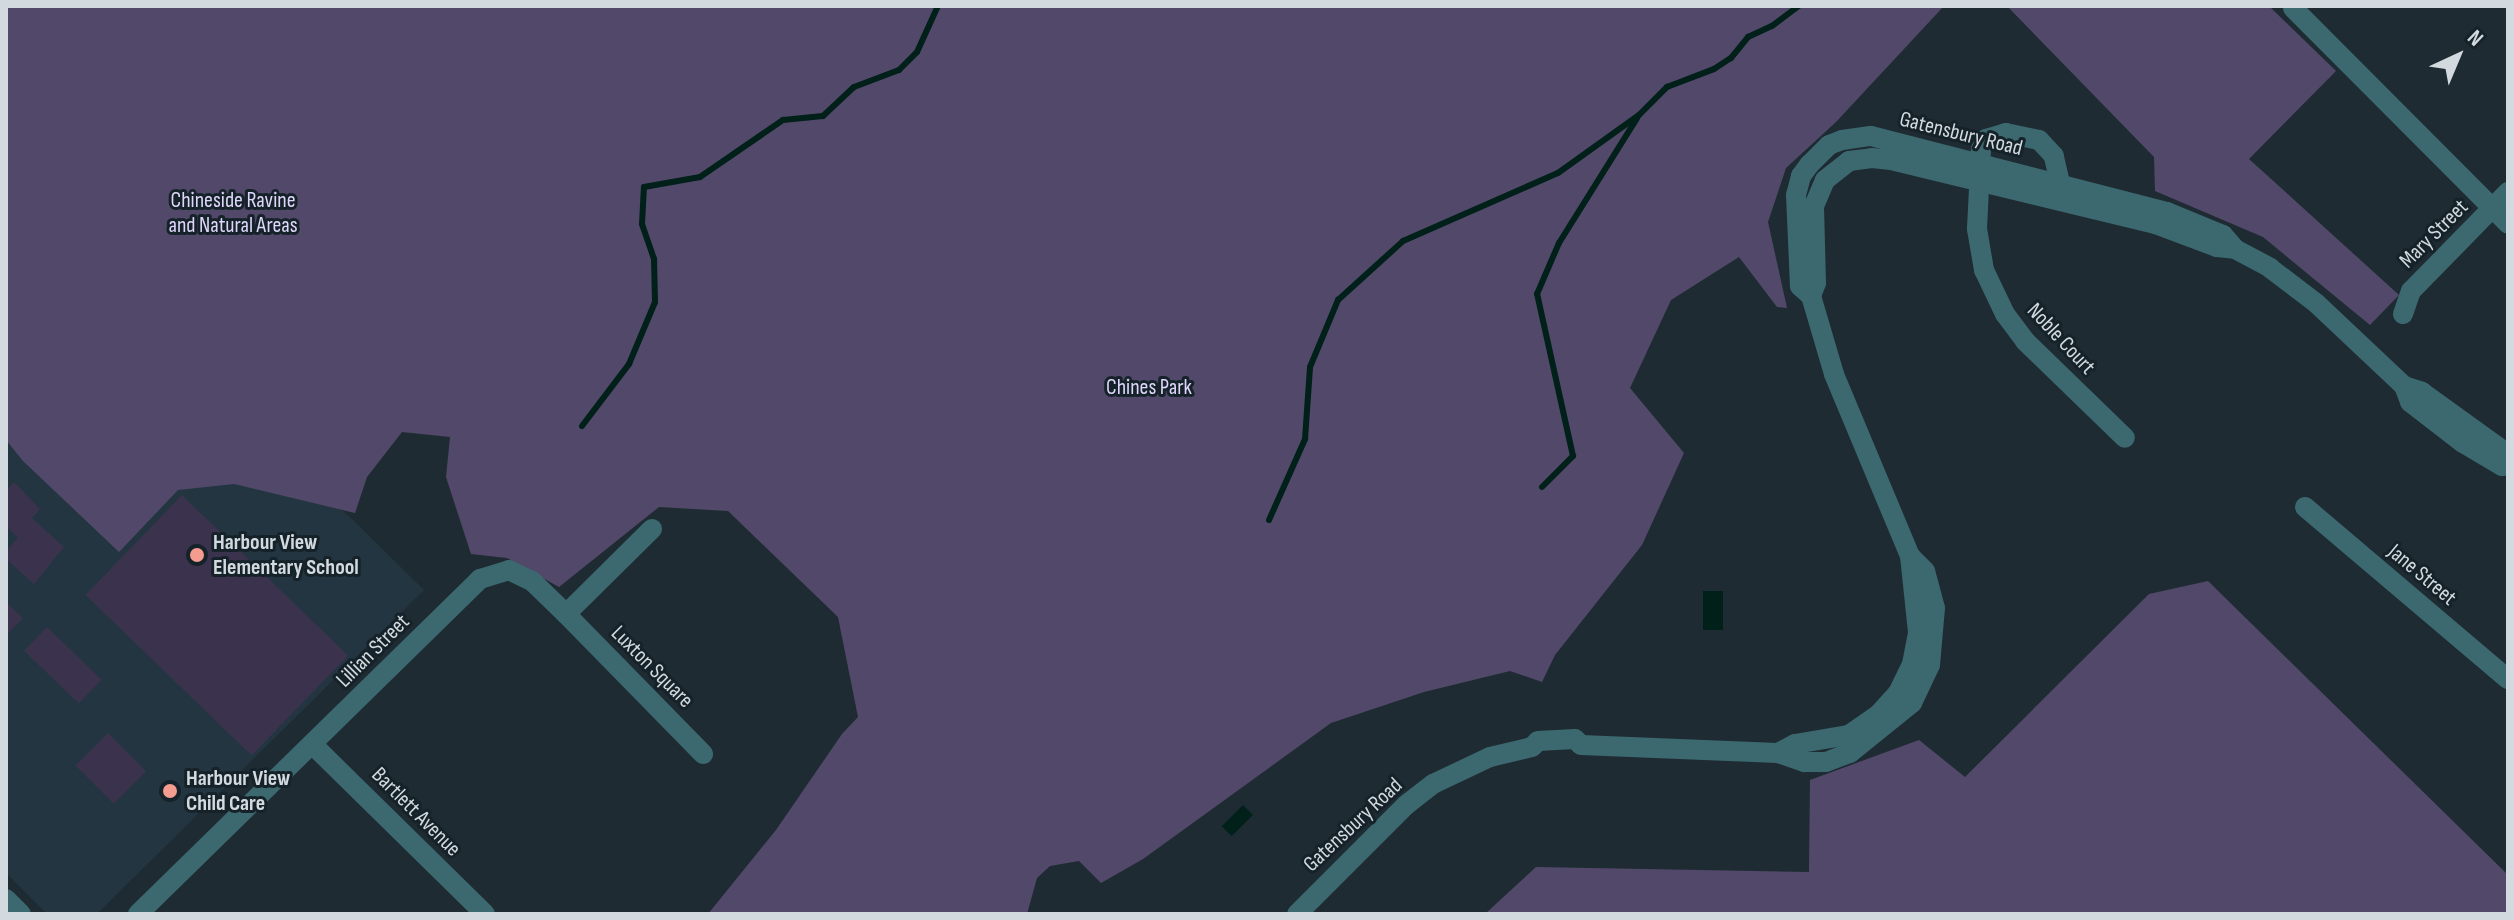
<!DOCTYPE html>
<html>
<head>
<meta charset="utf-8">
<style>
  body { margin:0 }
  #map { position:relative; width:2514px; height:920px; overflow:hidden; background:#1f2b33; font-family:"Sofia Sans Condensed",sans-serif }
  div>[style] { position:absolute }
  .built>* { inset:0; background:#233540 }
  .green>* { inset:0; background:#3b334e; transform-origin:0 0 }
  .forest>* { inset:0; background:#52496a }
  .water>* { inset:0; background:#002019; transform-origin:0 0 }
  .stream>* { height:6px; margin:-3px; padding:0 3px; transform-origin:3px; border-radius:3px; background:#002019 }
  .minor>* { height:20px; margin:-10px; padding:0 10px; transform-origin:10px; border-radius:10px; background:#3b696f }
  .dots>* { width:22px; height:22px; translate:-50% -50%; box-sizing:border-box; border:4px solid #162229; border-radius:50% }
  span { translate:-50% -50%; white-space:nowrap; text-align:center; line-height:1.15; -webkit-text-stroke:6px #162229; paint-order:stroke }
  .street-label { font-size:22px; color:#d2dadf }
  .park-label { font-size:22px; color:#dfd7fb }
  .poi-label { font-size:22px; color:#d2dadf; font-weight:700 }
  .left { translate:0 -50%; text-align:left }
  .frame { position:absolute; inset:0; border:8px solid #d2dadf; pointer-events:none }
  .north { position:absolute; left:2418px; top:16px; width:80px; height:80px; -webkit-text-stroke:6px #162229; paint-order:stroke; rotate:44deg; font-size:22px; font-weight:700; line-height:32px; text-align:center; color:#d2dadf }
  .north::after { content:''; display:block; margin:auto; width:28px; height:36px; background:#d2dadf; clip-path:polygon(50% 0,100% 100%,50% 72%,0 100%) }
</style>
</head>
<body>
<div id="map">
  <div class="built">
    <i style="clip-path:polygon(27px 227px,353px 520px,424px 590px,97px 914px,47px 914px,6px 873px,6px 248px)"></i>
  </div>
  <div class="green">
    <i style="clip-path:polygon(14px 482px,40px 509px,32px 518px,64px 547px,34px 584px,6px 559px,6px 551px,18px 538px,6px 526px,6px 491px)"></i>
    <i style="left:182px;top:495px;width:231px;height:139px;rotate:44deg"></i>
    <i style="clip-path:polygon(6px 602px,23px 618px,6px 635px)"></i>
    <i style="left:47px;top:627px;width:76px;height:33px;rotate:44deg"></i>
    <i style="left:108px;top:733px;width:54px;height:46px;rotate:45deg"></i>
  </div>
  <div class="forest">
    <i style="clip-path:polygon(6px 6px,1944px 6px,1836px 122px,1786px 168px,1768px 222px,1787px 308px,1777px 307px,1739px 257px,1671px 300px,1630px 388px,1684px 453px,1642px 545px,1555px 655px,1542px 682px,1510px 671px,1424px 692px,1331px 723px,1143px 859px,1101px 883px,1079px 861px,1050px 866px,1037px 878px,1027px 914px,708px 914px,776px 830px,842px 734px,858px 717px,838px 617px,728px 511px,659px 507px,559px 587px,507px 558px,471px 554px,446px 477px,450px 437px,402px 432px,367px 477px,355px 513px,234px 484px,178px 490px,119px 552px,23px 461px,6px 440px)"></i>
    <i style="clip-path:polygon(2007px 6px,2269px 6px,2336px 71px,2249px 159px,2399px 295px,2370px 325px,2263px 237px,2155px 191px,2154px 157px)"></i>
    <i style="clip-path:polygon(2208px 581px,2508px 875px,2508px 914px,1485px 914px,1536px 867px,1809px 872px,1810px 780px,1919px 740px,1965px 777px,2149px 594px)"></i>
  </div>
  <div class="water">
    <i style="left:1703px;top:591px;width:20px;height:39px"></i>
    <i style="left:1243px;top:805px;width:14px;height:30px;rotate:45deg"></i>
  </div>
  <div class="stream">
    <i style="left:582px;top:426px;width:78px;rotate:-52.8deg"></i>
    <i style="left:629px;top:364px;width:67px;rotate:-67.2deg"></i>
    <i style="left:655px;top:302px;width:43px;rotate:-91.3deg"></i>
    <i style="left:654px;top:259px;width:37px;rotate:-109deg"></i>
    <i style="left:642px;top:224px;width:37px;rotate:-87deg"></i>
    <i style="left:644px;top:187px;width:57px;rotate:-10.1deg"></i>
    <i style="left:700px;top:177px;width:101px;rotate:-34.5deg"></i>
    <i style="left:783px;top:120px;width:40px;rotate:-5.7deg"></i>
    <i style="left:823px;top:116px;width:42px;rotate:-43.1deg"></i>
    <i style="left:854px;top:87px;width:48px;rotate:-20.7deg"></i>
    <i style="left:899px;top:70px;width:25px;rotate:-45deg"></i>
    <i style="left:917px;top:52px;width:51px;rotate:-65.5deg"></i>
    <i style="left:1542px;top:487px;width:44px;rotate:-45deg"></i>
    <i style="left:1573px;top:456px;width:166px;rotate:-102.5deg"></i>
    <i style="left:1537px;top:294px;width:56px;rotate:-66.7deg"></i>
    <i style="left:1559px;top:243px;width:147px;rotate:-58deg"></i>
    <i style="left:1269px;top:520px;width:89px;rotate:-66deg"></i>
    <i style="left:1305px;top:439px;width:72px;rotate:-86deg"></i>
    <i style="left:1310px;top:367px;width:73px;rotate:-67.3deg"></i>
    <i style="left:1338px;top:300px;width:88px;rotate:-42.2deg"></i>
    <i style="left:1403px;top:241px;width:169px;rotate:-23.7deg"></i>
    <i style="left:1558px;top:173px;width:100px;rotate:-35.6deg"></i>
    <i style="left:1639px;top:115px;width:40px;rotate:-45deg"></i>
    <i style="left:1667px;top:87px;width:50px;rotate:-21deg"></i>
    <i style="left:1714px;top:69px;width:20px;rotate:-33deg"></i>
    <i style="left:1731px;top:58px;width:27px;rotate:-51deg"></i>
    <i style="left:1748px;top:37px;width:26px;rotate:-25deg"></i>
    <i style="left:1772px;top:26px;width:34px;rotate:-37deg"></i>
  </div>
  <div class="minor">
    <i style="left:2293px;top:8px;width:305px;rotate:45.1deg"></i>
    <i style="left:2060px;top:183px;width:28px;rotate:-103deg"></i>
    <i style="left:2054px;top:156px;width:22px;rotate:-133deg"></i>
    <i style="left:2039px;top:140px;width:34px;rotate:-168deg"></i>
    <i style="left:2006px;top:133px;width:21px;rotate:163deg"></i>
    <i style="left:1986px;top:139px;width:11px;rotate:117deg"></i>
    <i style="left:1981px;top:149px;width:80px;rotate:92.9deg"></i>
    <i style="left:1977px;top:229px;width:42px;rotate:80.3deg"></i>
    <i style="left:1984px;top:270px;width:49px;rotate:64.5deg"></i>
    <i style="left:2005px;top:314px;width:34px;rotate:53deg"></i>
    <i style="left:2025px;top:341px;width:139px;rotate:44.1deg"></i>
    <i style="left:1811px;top:296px;width:14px;rotate:-69deg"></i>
    <i style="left:1816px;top:283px;width:77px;rotate:-91.5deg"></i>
    <i style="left:1814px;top:206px;width:28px;rotate:-67deg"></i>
    <i style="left:1825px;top:180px;width:31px;rotate:-38deg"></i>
    <i style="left:1849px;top:161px;width:23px;rotate:-7deg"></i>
    <i style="left:1872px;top:158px;width:19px;rotate:6deg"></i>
    <i style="left:1891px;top:160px;width:272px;rotate:13.6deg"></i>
    <i style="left:2155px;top:224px;width:66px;rotate:20.4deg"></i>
    <i style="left:2217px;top:247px;width:18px;rotate:6deg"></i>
    <i style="left:2235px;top:249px;width:40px;rotate:28deg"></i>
    <i style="left:2270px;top:268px;width:58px;rotate:37.3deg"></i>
    <i style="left:2316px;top:303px;width:121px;rotate:43.3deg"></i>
    <i style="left:2404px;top:386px;width:19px;rotate:18deg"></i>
    <i style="left:2422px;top:392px;width:106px;rotate:35.8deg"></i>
    <i style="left:2403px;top:314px;width:24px;rotate:-71deg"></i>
    <i style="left:2411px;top:291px;width:139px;rotate:-45.6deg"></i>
    <i style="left:2404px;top:386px;width:17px;rotate:69deg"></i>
    <i style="left:2410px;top:402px;width:67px;rotate:37.7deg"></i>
    <i style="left:2463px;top:443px;width:45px;rotate:30.5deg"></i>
    <i style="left:2502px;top:466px;width:6px;rotate:-9deg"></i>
    <i style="left:2305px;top:507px;width:266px;rotate:40.3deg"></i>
    <i style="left:566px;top:614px;width:196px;rotate:45.6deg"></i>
    <i style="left:313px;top:745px;width:241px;rotate:44.5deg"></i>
    <i style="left:1778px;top:753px;width:19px;rotate:-28deg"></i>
    <i style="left:1795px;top:744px;width:55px;rotate:-9.5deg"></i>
    <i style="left:1849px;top:735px;width:35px;rotate:-35deg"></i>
    <i style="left:1878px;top:715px;width:30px;rotate:-48deg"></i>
    <i style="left:1898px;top:693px;width:32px;rotate:-64deg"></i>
    <i style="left:1912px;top:664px;width:33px;rotate:-79deg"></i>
    <i style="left:1918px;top:632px;width:76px;rotate:-96deg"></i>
    <i style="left:1910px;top:556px;width:197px;rotate:-112.7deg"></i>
    <i style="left:1834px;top:374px;width:81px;rotate:-106.4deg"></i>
    <i style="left:1811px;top:296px;width:15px;rotate:-138deg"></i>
    <i style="left:1800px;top:286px;width:91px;rotate:-92.5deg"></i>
    <i style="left:1796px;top:195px;width:20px;rotate:-75deg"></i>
    <i style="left:1801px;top:176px;width:14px;rotate:-54deg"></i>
    <i style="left:1809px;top:165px;width:28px;rotate:-45deg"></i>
    <i style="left:1829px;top:145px;width:14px;rotate:-21deg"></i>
    <i style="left:1842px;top:140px;width:29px;rotate:-8deg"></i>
    <i style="left:1871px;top:136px;width:306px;rotate:14.4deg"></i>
    <i style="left:2167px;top:212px;width:61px;rotate:22.3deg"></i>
    <i style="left:2223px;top:235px;width:18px;rotate:49deg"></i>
    <i style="left:6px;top:899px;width:21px;rotate:45deg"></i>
    <i style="left:138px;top:914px;width:479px;rotate:-44.4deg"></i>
    <i style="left:480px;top:579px;width:30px;rotate:-17deg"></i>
    <i style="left:509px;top:570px;width:25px;rotate:26deg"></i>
    <i style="left:532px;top:581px;width:47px;rotate:44.1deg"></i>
    <i style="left:566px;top:614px;width:121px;rotate:-44.7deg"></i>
    <i style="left:1297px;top:914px;width:154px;rotate:-45deg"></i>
    <i style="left:1406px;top:805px;width:34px;rotate:-38deg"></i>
    <i style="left:1433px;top:784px;width:63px;rotate:-25.3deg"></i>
    <i style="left:1490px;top:757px;width:43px;rotate:-13.4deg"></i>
    <i style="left:1532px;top:747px;width:8px;rotate:-45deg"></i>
    <i style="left:1538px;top:741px;width:37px;rotate:-3deg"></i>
    <i style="left:1575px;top:739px;width:8px;rotate:45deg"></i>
    <i style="left:1581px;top:745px;width:197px;rotate:2.3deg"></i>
    <i style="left:1778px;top:753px;width:28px;rotate:19deg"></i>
    <i style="left:1804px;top:762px;width:22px"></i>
    <i style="left:1826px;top:762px;width:26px;rotate:-21deg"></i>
    <i style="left:1850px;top:753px;width:80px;rotate:-38.9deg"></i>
    <i style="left:1912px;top:703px;width:42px;rotate:-64.7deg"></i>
    <i style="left:1930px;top:665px;width:57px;rotate:-85deg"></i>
    <i style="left:1935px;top:608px;width:38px;rotate:-105deg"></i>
    <i style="left:1925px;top:571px;width:21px;rotate:-135deg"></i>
  </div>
  <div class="dots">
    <i style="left:197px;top:555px;background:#f59c91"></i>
    <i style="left:170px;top:791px;background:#f59c91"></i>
  </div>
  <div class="street-label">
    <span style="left:1961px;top:134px;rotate:14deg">Gatensbury Road</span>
    <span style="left:2434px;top:234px;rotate:-45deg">Mary Street</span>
    <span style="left:2061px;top:339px;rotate:47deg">Noble Court</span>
    <span style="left:2422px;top:575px;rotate:40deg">Jane Street</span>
    <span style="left:373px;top:651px;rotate:-45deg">Lillian Street</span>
    <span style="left:652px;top:667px;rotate:45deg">Luxton Square</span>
    <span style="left:416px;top:812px;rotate:45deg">Bartlett Avenue</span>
    <span style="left:1353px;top:825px;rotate:-43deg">Gatensbury Road</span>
  </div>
  <div class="park-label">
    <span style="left:233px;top:213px">Chineside Ravine<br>and Natural Areas</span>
    <span style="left:1149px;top:388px">Chines Park</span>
  </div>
  <div class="poi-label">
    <span class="left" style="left:213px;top:555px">Harbour View<br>Elementary School</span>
    <span class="left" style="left:186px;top:791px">Harbour View<br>Child Care</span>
  </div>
  <div class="frame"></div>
  <div class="north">N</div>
</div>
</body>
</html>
